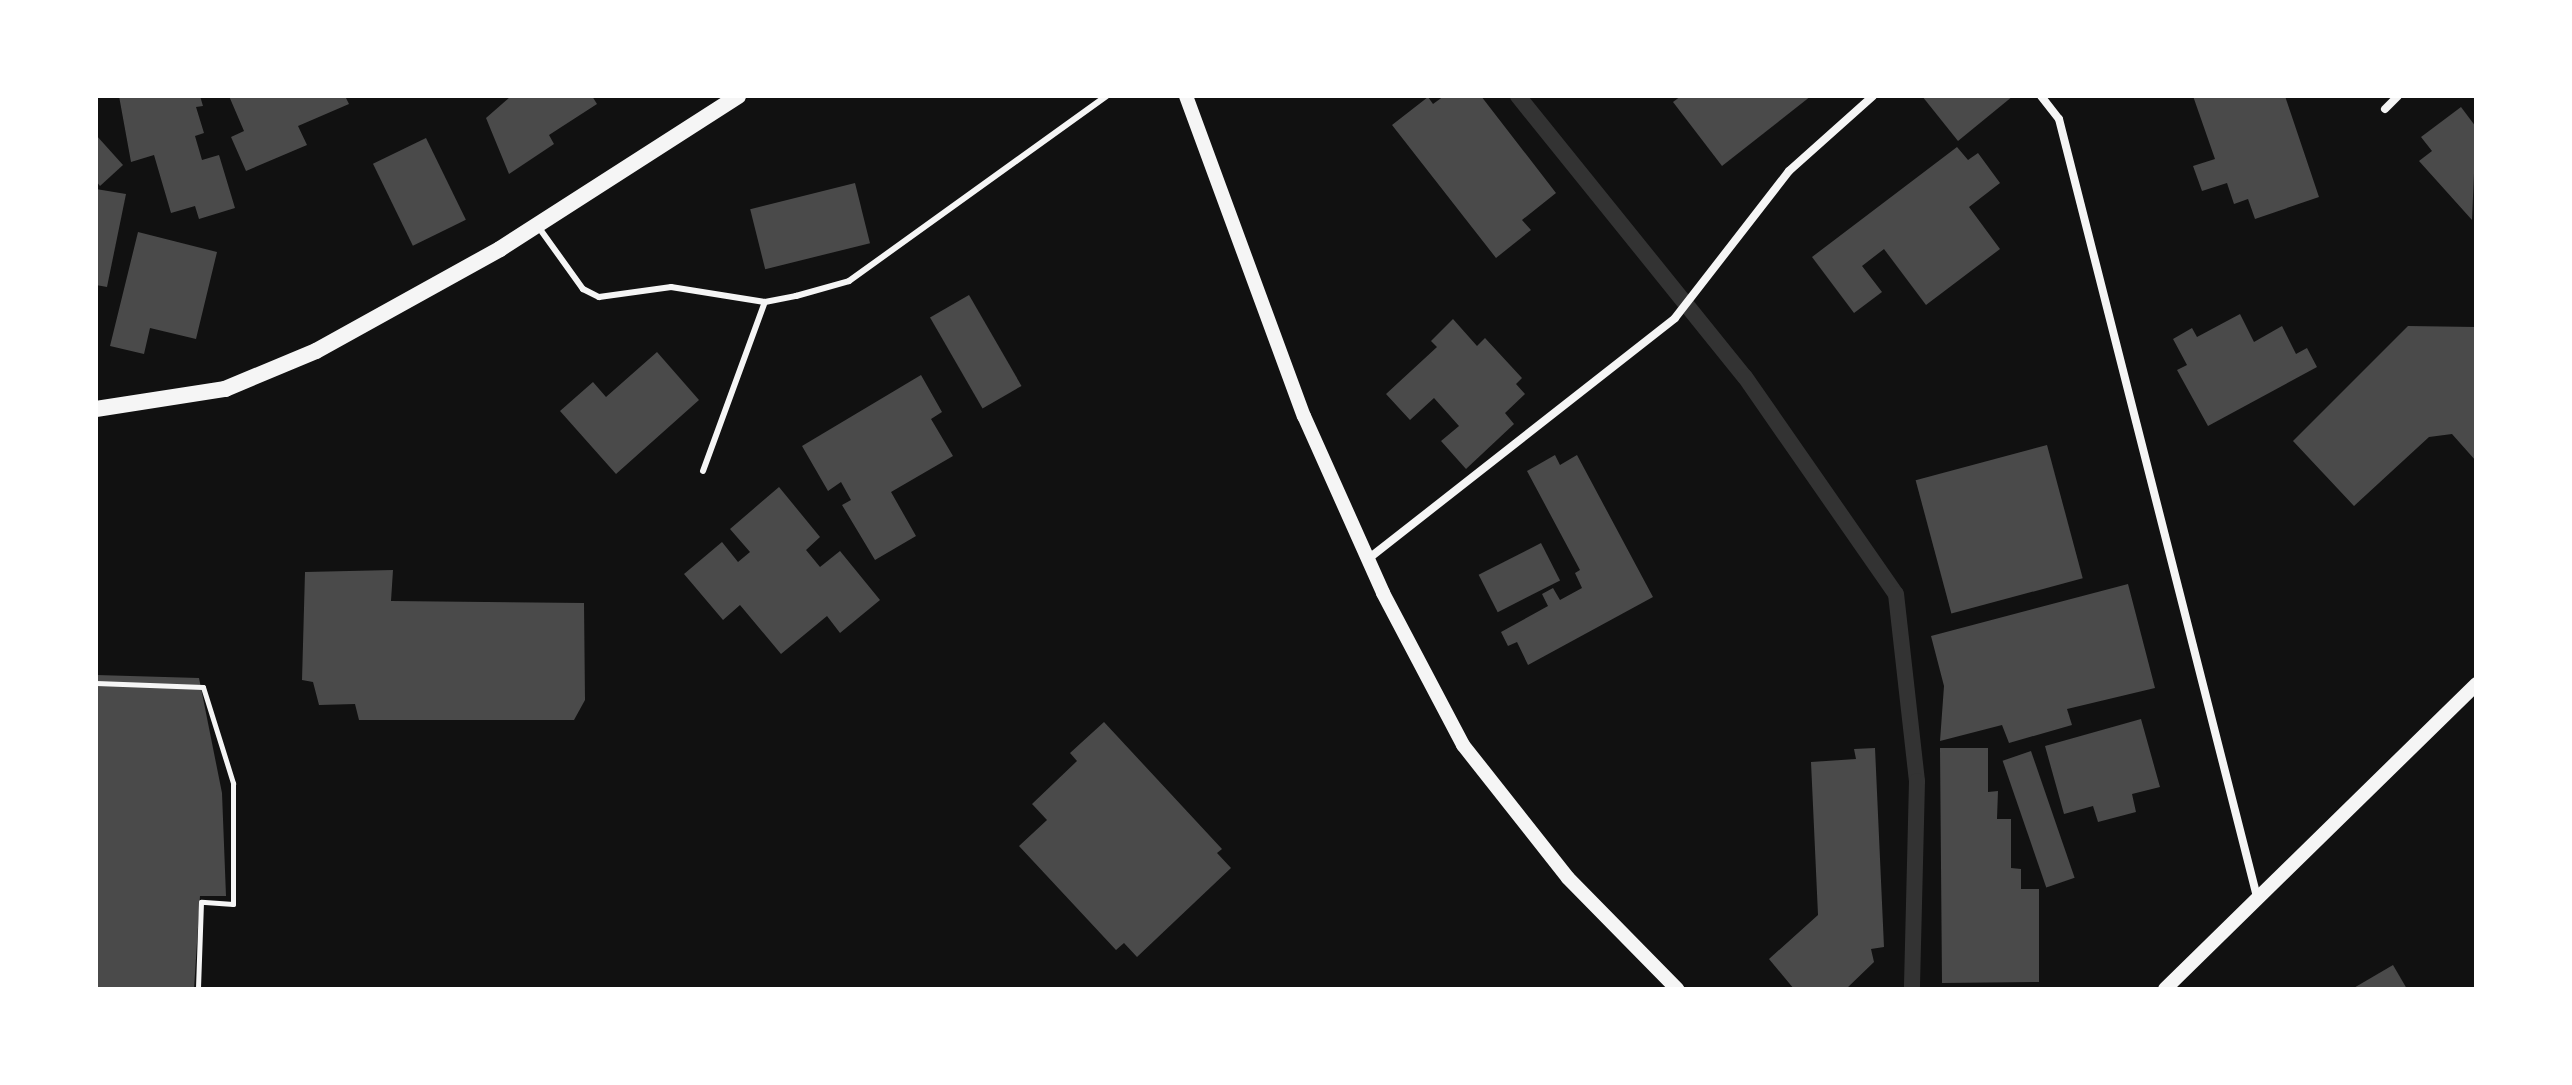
<!DOCTYPE html>
<html>
<head>
<meta charset="utf-8">
<style>
  body { margin:0 }
  #map { position:relative; width:2572px; height:1085px; overflow:hidden; background:#111; font-family:Figtree,sans-serif }
  div>[style] { position:absolute }
  .stream>* { height:16px; margin:-8px; padding:0 8px; transform-origin:8px; border-radius:8px; background:#333 }
  .building>* { inset:0; background:#4a4a4a; transform-origin:0 0 }
  .path>* { height:5px; margin:-2.5px; padding:0 2.5px; transform-origin:2.5px; border-radius:2.5px; background:#f5f5f5 }
  .service>* { height:6px; margin:-3px; padding:0 3px; transform-origin:3px; border-radius:3px; background:#f5f5f5 }
  .minor>* { height:8px; margin:-4px; padding:0 4px; transform-origin:4px; border-radius:4px; background:#f5f5f5 }
  .tertiary>* { height:14px; margin:-7px; padding:0 7px; transform-origin:7px; border-radius:7px; background:#f5f5f5 }
  .secondary>* { height:16px; margin:-8px; padding:0 8px; transform-origin:8px; border-radius:8px; background:#f5f5f5 }
  span { translate:-50% -50%; white-space:nowrap; text-align:center; line-height:1.15; -webkit-text-stroke:6px #fff; paint-order:stroke }
  .frame { position:absolute; inset:0; border:98px solid #fff; pointer-events:none }
</style>
</head>
<body>
<div id="map">
  <div class="stream">
    <i style="left:1518px;top:96px;width:361px;rotate:51.1deg"></i>
    <i style="left:1745px;top:377px;width:264px;rotate:55.2deg"></i>
    <i style="left:1896px;top:594px;width:188px;rotate:83.6deg"></i>
    <i style="left:1917px;top:781px;width:208px;rotate:91.4deg"></i>
  </div>
  <div class="building">
    <i style="clip-path:polygon(119px 96px,200px 96px,203px 106px,196px 107px,204px 133px,195px 136px,202px 160px,219px 155px,235px 208px,199px 219px,195px 206px,171px 213px,154px 155px,131px 162px)"></i>
    <i style="clip-path:polygon(229px 96px,345px 96px,349px 104px,298px 126px,307px 145px,246px 171px,231px 137px,244px 131px)"></i>
    <i style="clip-path:polygon(511px 96px,592px 96px,597px 104px,549px 135px,554px 144px,509px 174px,486px 118px)"></i>
    <i style="clip-path:polygon(1444px 96px,1481px 96px,1556px 193px,1522px 220px,1531px 230px,1496px 258px,1392px 125px,1428px 97px,1433px 104px)"></i>
    <i style="clip-path:polygon(1681px 96px,1811px 96px,1722px 166px,1673px 102px)"></i>
    <i style="clip-path:polygon(1922px 96px,2013px 96px,1958px 141px)"></i>
    <i style="clip-path:polygon(2193px 96px,2285px 96px,2319px 197px,2255px 219px,2248px 199px,2234px 204px,2227px 183px,2202px 191px,2193px 166px,2215px 159px)"></i>
    <i style="clip-path:polygon(2461px 107px,2476px 127px,2472px 220px,2419px 161px,2432px 151px,2421px 137px)"></i>
    <i style="clip-path:polygon(96px 135px,123px 165px,100px 186px,96px 181px)"></i>
    <i style="left:426px;top:138px;width:91px;height:59px;rotate:64deg"></i>
    <i style="clip-path:polygon(1957px 147px,1968px 160px,1978px 153px,2000px 183px,1969px 207px,2000px 249px,1926px 305px,1884px 249px,1862px 266px,1882px 292px,1854px 313px,1812px 257px)"></i>
    <i style="left:855px;top:183px;width:62px;height:108px;rotate:76deg"></i>
    <i style="clip-path:polygon(96px 189px,126px 194px,107px 287px,96px 285px)"></i>
    <i style="clip-path:polygon(138px 232px,217px 252px,196px 339px,150px 328px,144px 354px,110px 346px)"></i>
    <i style="left:969px;top:295px;width:105px;height:45px;rotate:60deg"></i>
    <i style="clip-path:polygon(2240px 314px,2254px 342px,2282px 326px,2296px 354px,2307px 348px,2317px 367px,2208px 426px,2177px 370px,2187px 365px,2173px 339px,2192px 328px,2197px 337px)"></i>
    <i style="clip-path:polygon(1453px 319px,1477px 346px,1485px 338px,1522px 378px,1516px 384px,1525px 394px,1505px 413px,1514px 424px,1466px 469px,1441px 441px,1459px 426px,1434px 398px,1410px 420px,1386px 394px,1437px 347px,1431px 341px)"></i>
    <i style="clip-path:polygon(2408px 326px,2476px 327px,2476px 461px,2452px 434px,2429px 437px,2354px 506px,2293px 441px)"></i>
    <i style="clip-path:polygon(657px 352px,699px 400px,616px 474px,560px 411px,593px 382px,606px 397px)"></i>
    <i style="clip-path:polygon(921px 375px,942px 412px,931px 419px,953px 456px,891px 492px,916px 536px,875px 560px,842px 505px,851px 500px,841px 482px,828px 491px,802px 446px)"></i>
    <i style="left:2047px;top:445px;width:138px;height:136px;rotate:75deg"></i>
    <i style="clip-path:polygon(1555px 455px,1560px 465px,1577px 455px,1653px 597px,1528px 665px,1517px 642px,1508px 646px,1501px 632px,1548px 606px,1542px 594px,1553px 588px,1560px 600px,1582px 588px,1575px 573px,1580px 570px,1527px 471px)"></i>
    <i style="clip-path:polygon(779px 487px,820px 537px,806px 550px,820px 567px,840px 551px,880px 600px,840px 633px,827px 616px,781px 654px,740px 605px,723px 620px,684px 574px,722px 542px,738px 562px,750px 552px,730px 529px)"></i>
    <i style="left:1541px;top:543px;width:42px;height:70px;rotate:63deg"></i>
    <i style="clip-path:polygon(393px 570px,391px 601px,584px 603px,585px 700px,574px 720px,359px 720px,355px 704px,319px 705px,313px 682px,302px 680px,305px 572px)"></i>
    <i style="clip-path:polygon(2128px 584px,2155px 688px,2067px 709px,2072px 725px,2009px 743px,2002px 725px,1940px 741px,1944px 686px,1931px 636px)"></i>
    <i style="clip-path:polygon(96px 675px,199px 678px,222px 793px,226px 896px,200px 896px,194px 989px,96px 989px)"></i>
    <i style="clip-path:polygon(2141px 719px,2160px 787px,2132px 794px,2136px 812px,2098px 822px,2093px 806px,2064px 814px,2045px 746px)"></i>
    <i style="clip-path:polygon(1104px 722px,1222px 849px,1217px 853px,1231px 868px,1137px 957px,1124px 943px,1116px 950px,1019px 846px,1047px 820px,1032px 804px,1077px 761px,1070px 753px)"></i>
    <i style="clip-path:polygon(1875px 748px,1884px 947px,1871px 949px,1874px 962px,1846px 989px,1794px 989px,1769px 959px,1818px 915px,1811px 762px,1856px 759px,1854px 749px)"></i>
    <i style="clip-path:polygon(1940px 748px,1988px 748px,1988px 792px,1998px 791px,1997px 819px,2011px 819px,2011px 868px,2021px 869px,2021px 889px,2039px 889px,2039px 982px,1942px 983px)"></i>
    <i style="left:2031px;top:751px;width:134px;height:30px;rotate:71deg"></i>
    <i style="clip-path:polygon(2393px 965px,2407px 989px,2352px 989px)"></i>
  </div>
  <div class="path">
    <i style="left:96px;top:683px;width:107px;rotate:2.1deg"></i>
    <i style="left:203px;top:687px;width:101px;rotate:72.6deg"></i>
    <i style="left:233px;top:783px;width:121px;rotate:90deg"></i>
    <i style="left:233px;top:904px;width:32px;rotate:-176deg"></i>
    <i style="left:201px;top:902px;width:87px;rotate:92deg"></i>
  </div>
  <div class="service">
    <i style="left:537px;top:225px;width:79px;rotate:54.3deg"></i>
    <i style="left:583px;top:289px;width:18px;rotate:27deg"></i>
    <i style="left:599px;top:297px;width:73px;rotate:-7.9deg"></i>
    <i style="left:671px;top:287px;width:95px;rotate:9.1deg"></i>
    <i style="left:765px;top:302px;width:32px;rotate:-11deg"></i>
    <i style="left:796px;top:296px;width:55px;rotate:-15.8deg"></i>
    <i style="left:849px;top:281px;width:317px;rotate:-35.7deg"></i>
    <i style="left:703px;top:471px;width:180px;rotate:-69.9deg"></i>
  </div>
  <div class="minor">
    <i style="left:2041px;top:96px;width:29px;rotate:52deg"></i>
    <i style="left:2059px;top:119px;width:799px;rotate:75.72deg"></i>
    <i style="left:2385px;top:109px;width:18px;rotate:-45deg"></i>
    <i style="left:1368px;top:559px;width:390px;rotate:-38.1deg"></i>
    <i style="left:1675px;top:318px;width:186px;rotate:-52.2deg"></i>
    <i style="left:1789px;top:171px;width:113px;rotate:-41.8deg"></i>
  </div>
  <div class="tertiary">
    <i style="left:1186px;top:96px;width:341px;rotate:69.8deg"></i>
    <i style="left:1304px;top:416px;width:194px;rotate:65.9deg"></i>
    <i style="left:1383px;top:593px;width:172px;rotate:62.2deg"></i>
    <i style="left:1463px;top:745px;width:169px;rotate:51.7deg"></i>
    <i style="left:1568px;top:878px;width:156px;rotate:45.5deg"></i>
    <i style="left:2165px;top:989px;width:436px;rotate:-44.4deg"></i>
  </div>
  <div class="secondary">
    <i style="left:96px;top:409px;width:131px;rotate:-8.8deg"></i>
    <i style="left:225px;top:389px;width:99px;rotate:-22.7deg"></i>
    <i style="left:316px;top:351px;width:210px;rotate:-29deg"></i>
    <i style="left:500px;top:249px;width:283px;rotate:-32.7deg"></i>
  </div>
  <div class="frame"></div>
</div>
</body>
</html>
